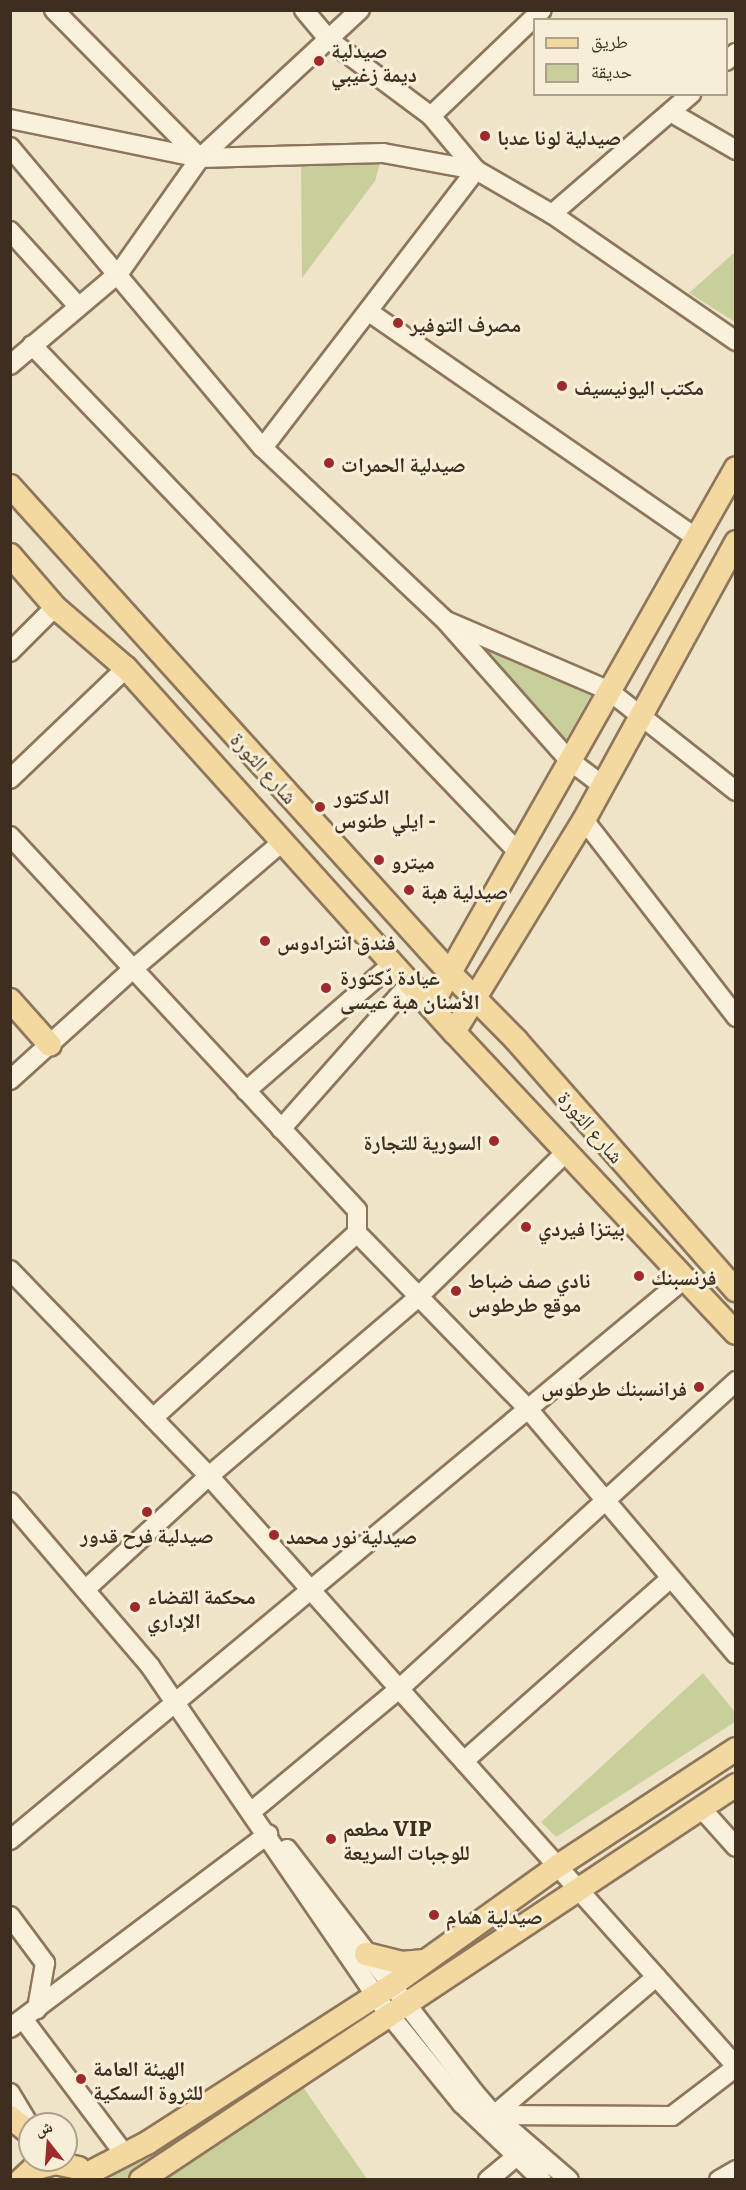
<!DOCTYPE html>
<html>
<head>
<meta charset="utf-8">
<style>
  body { margin:0 }
  #map { position:relative; width:746px; height:2190px; overflow:hidden; background:#f0e4c8; font-family:Literata,"Noto Naskh Arabic",serif }
  div>[style] { position:absolute }
  .green>* { inset:0; background:#c9cf9b }
  .roads { filter:drop-shadow(2px 0 #8d765c) drop-shadow(-2px 0 #8d765c) drop-shadow(0 2px #8d765c) drop-shadow(0 -2px #8d765c) }
  .minor>* { height:18px; margin:-9px; padding:0 9px; transform-origin:9px; border-radius:9px; background:#faf1dc }
  .major>* { height:22px; margin:-11px; padding:0 11px; transform-origin:11px; border-radius:11px; background:#f3d9a0 }
  .dots>* { width:16px; height:16px; translate:-50% -50%; box-sizing:border-box; border:3px solid #f7eed8; border-radius:50% }
  span { translate:-50% -50%; white-space:nowrap; text-align:center; line-height:1.15; -webkit-text-stroke:6px #f7eed8; paint-order:stroke }
  .poi-label { font-size:21px; color:#3d2e20; font-weight:700 }
  .left { translate:0 -50%; text-align:left }
  .right { translate:-100% -50%; text-align:right }
  .street-label { font-size:21px; color:#3d2e20 }
  .frame { position:absolute; inset:0; border:12px solid #3d2e20; pointer-events:none }
  .legend { position:absolute; left:533px; top:18px; width:195px; height:78px; box-sizing:border-box; background:#f7eed8; border:2px solid #ada18e; margin:0; padding:8px 10px; list-style:none; font-size:18px; color:#3d2e20 }
  .legend li { display:flex; align-items:center; gap:12px; height:30px }
  .legend b { width:30px; border:2px solid #ada18e }
  .north { position:absolute; left:18px; top:2112px; width:60px; height:60px; box-sizing:border-box; background:#f7eed8; border:2px solid #ada18e; border-radius:50%; rotate:343deg; font-size:16px; font-weight:700; line-height:24px; text-align:center; color:#3d2e20 }
  .north::after { content:''; display:block; margin:auto; width:21px; height:27px; background:#9e2a2b; clip-path:polygon(50% 0,100% 100%,50% 72%,0 100%) }
</style>
</head>
<body>
<div id="map">
  <div class="green">
    <i style="clip-path:polygon(383px 153px,375px 181px,302px 278px,301px 155px)"></i>
    <i style="clip-path:polygon(735px 252px,735px 322px,689px 293px)"></i>
    <i style="clip-path:polygon(466px 634px,594px 689px,564px 744px)"></i>
    <i style="clip-path:polygon(703px 1673px,735px 1712px,735px 1722px,556px 1837px,541px 1822px)"></i>
    <i style="clip-path:polygon(280px 2054px,367px 2179px,113px 2180px,105px 2166px)"></i>
  </div>
  <div class="roads">
    <div class="minor">
      <i style="left:54px;top:10px;width:208px;rotate:45.4deg"></i>
      <i style="left:304px;top:10px;width:39px;rotate:50deg"></i>
      <i style="left:329px;top:40px;width:127px;rotate:36.7deg"></i>
      <i style="left:431px;top:116px;width:70px;rotate:50.2deg"></i>
      <i style="left:476px;top:170px;width:88px;rotate:30.1deg"></i>
      <i style="left:552px;top:214px;width:224px;rotate:34.6deg"></i>
      <i style="left:726px;top:61px;width:13px;rotate:-39deg"></i>
      <i style="left:672px;top:113px;width:74px;rotate:30deg"></i>
      <i style="left:431px;top:116px;width:153px;rotate:-43.7deg"></i>
      <i style="left:10px;top:119px;width:194px;rotate:11.6deg"></i>
      <i style="left:200px;top:158px;width:183px;rotate:-1.6deg"></i>
      <i style="left:383px;top:153px;width:95px;rotate:10.4deg"></i>
      <i style="left:476px;top:170px;width:350px;rotate:127.5deg"></i>
      <i style="left:10px;top:147px;width:393px;rotate:50deg"></i>
      <i style="left:263px;top:448px;width:250px;rotate:43.4deg"></i>
      <i style="left:445px;top:620px;width:187px;rotate:48.5deg"></i>
      <i style="left:569px;top:760px;width:41px;rotate:37.1deg"></i>
      <i style="left:552px;top:214px;width:184px;rotate:-40.8deg"></i>
      <i style="left:10px;top:231px;width:100px;rotate:47.8deg"></i>
      <i style="left:369px;top:312px;width:398px;rotate:34.6deg"></i>
      <i style="left:32px;top:345px;width:702px;rotate:46.21deg"></i>
      <i style="left:10px;top:365px;width:143px;rotate:-40.2deg"></i>
      <i style="left:119px;top:273px;width:141px;rotate:-54.8deg"></i>
      <i style="left:200px;top:158px;width:218px;rotate:-42.8deg"></i>
      <i style="left:449px;top:622px;width:173px;rotate:23.2deg"></i>
      <i style="left:608px;top:690px;width:163px;rotate:38.3deg"></i>
      <i style="left:10px;top:652px;width:64px;rotate:-45deg"></i>
      <i style="left:10px;top:779px;width:161px;rotate:-43.7deg"></i>
      <i style="left:584px;top:820px;width:249px;rotate:52.3deg"></i>
      <i style="left:10px;top:836px;width:510px;rotate:47.14deg"></i>
      <i style="left:357px;top:1210px;width:23px;rotate:90deg"></i>
      <i style="left:10px;top:1080px;width:166px;rotate:-42.1deg"></i>
      <i style="left:133px;top:969px;width:194px;rotate:-40.4deg"></i>
      <i style="left:246px;top:1091px;width:194px;rotate:-41deg"></i>
      <i style="left:281px;top:1129px;width:195px;rotate:-48.5deg"></i>
      <i style="left:10px;top:1270px;width:286px;rotate:46deg"></i>
      <i style="left:209px;top:1476px;width:791px;rotate:48.23deg"></i>
      <i style="left:153px;top:1418px;width:275px;rotate:-42.2deg"></i>
      <i style="left:357px;top:1233px;width:245px;rotate:45.8deg"></i>
      <i style="left:528px;top:1409px;width:321px;rotate:49.7deg"></i>
      <i style="left:10px;top:1502px;width:216px;rotate:49.5deg"></i>
      <i style="left:150px;top:1666px;width:421px;rotate:55.6deg"></i>
      <i style="left:388px;top:2013px;width:117px;rotate:50.9deg"></i>
      <i style="left:462px;top:2104px;width:110px;rotate:43.5deg"></i>
      <i style="left:87px;top:1588px;width:166px;rotate:-42.6deg"></i>
      <i style="left:209px;top:1476px;width:272px;rotate:-40.5deg"></i>
      <i style="left:416px;top:1299px;width:209px;rotate:-44.4deg"></i>
      <i style="left:464px;top:1761px;width:276px;rotate:-41.5deg"></i>
      <i style="left:701px;top:1808px;width:52px;rotate:48.1deg"></i>
      <i style="left:252px;top:1811px;width:191px;rotate:-39.7deg"></i>
      <i style="left:399px;top:1689px;width:457px;rotate:-42.4deg"></i>
      <i style="left:10px;top:1840px;width:877px;rotate:-39.77deg"></i>
      <i style="left:287px;top:1849px;width:307px;rotate:52.4deg"></i>
      <i style="left:474px;top:2092px;width:30px;rotate:49deg"></i>
      <i style="left:494px;top:2115px;width:99px;rotate:40.9deg"></i>
      <i style="left:10px;top:1916px;width:59px;rotate:53.3deg"></i>
      <i style="left:45px;top:1963px;width:47px;rotate:99.9deg"></i>
      <i style="left:23px;top:2019px;width:171px;rotate:53.1deg"></i>
      <i style="left:10px;top:2028px;width:323px;rotate:-36.9deg"></i>
      <i style="left:10px;top:2093px;width:39px;rotate:59deg"></i>
      <i style="left:494px;top:2115px;width:178px;rotate:0.3deg"></i>
      <i style="left:672px;top:2116px;width:81px;rotate:-37.4deg"></i>
      <i style="left:494px;top:2115px;width:213px;rotate:-40.4deg"></i>
      <i style="left:488px;top:2180px;width:47px;rotate:-39.8deg"></i>
      <i style="left:719px;top:2180px;width:20px;rotate:-30deg"></i>
    </div>
    <div class="major">
      <i style="left:10px;top:486px;width:658px;rotate:47.9deg"></i>
      <i style="left:451px;top:974px;width:93px;rotate:45.4deg"></i>
      <i style="left:516px;top:1040px;width:333px;rotate:48.7deg"></i>
      <i style="left:10px;top:555px;width:69px;rotate:49.1deg"></i>
      <i style="left:55px;top:607px;width:94px;rotate:40.7deg"></i>
      <i style="left:126px;top:668px;width:490px;rotate:48deg"></i>
      <i style="left:454px;top:1032px;width:412px;rotate:46.9deg"></i>
      <i style="left:10px;top:1000px;width:60px;rotate:48.4deg"></i>
      <i style="left:431px;top:1006px;width:618px;rotate:-60.45deg"></i>
      <i style="left:454px;top:1032px;width:249px;rotate:-58.5deg"></i>
      <i style="left:584px;top:820px;width:317px;rotate:-61.3deg"></i>
      <i style="left:366px;top:1954px;width:36px;rotate:14deg"></i>
      <i style="left:401px;top:1963px;width:24px;rotate:-5deg"></i>
      <i style="left:10px;top:2117px;width:26px;rotate:39deg"></i>
      <i style="left:87px;top:2174px;width:68px;rotate:-27.3deg"></i>
      <i style="left:147px;top:2143px;width:290px;rotate:-32.8deg"></i>
      <i style="left:391px;top:1986px;width:206px;rotate:-35.7deg"></i>
      <i style="left:558px;top:1866px;width:213px;rotate:-33.3deg"></i>
      <i style="left:21px;top:2180px;width:16px;rotate:-43deg"></i>
      <i style="left:33px;top:2169px;width:23px;rotate:-15deg"></i>
      <i style="left:55px;top:2163px;width:24px;rotate:12deg"></i>
      <i style="left:78px;top:2168px;width:18px;rotate:41deg"></i>
      <i style="left:141px;top:2180px;width:714px;rotate:-33.58deg"></i>
    </div>
  </div>
  <div class="dots">
    <i style="left:319px;top:61px;background:#9e2a2b"></i>
    <i style="left:485px;top:136px;background:#9e2a2b"></i>
    <i style="left:398px;top:323px;background:#9e2a2b"></i>
    <i style="left:562px;top:386px;background:#9e2a2b"></i>
    <i style="left:329px;top:463px;background:#9e2a2b"></i>
    <i style="left:320px;top:807px;background:#9e2a2b"></i>
    <i style="left:379px;top:860px;background:#9e2a2b"></i>
    <i style="left:409px;top:890px;background:#9e2a2b"></i>
    <i style="left:265px;top:941px;background:#9e2a2b"></i>
    <i style="left:326px;top:988px;background:#9e2a2b"></i>
    <i style="left:494px;top:1141px;background:#9e2a2b"></i>
    <i style="left:526px;top:1227px;background:#9e2a2b"></i>
    <i style="left:639px;top:1276px;background:#9e2a2b"></i>
    <i style="left:456px;top:1291px;background:#9e2a2b"></i>
    <i style="left:699px;top:1387px;background:#9e2a2b"></i>
    <i style="left:147px;top:1512px;background:#9e2a2b"></i>
    <i style="left:274px;top:1535px;background:#9e2a2b"></i>
    <i style="left:135px;top:1607px;background:#9e2a2b"></i>
    <i style="left:331px;top:1839px;background:#9e2a2b"></i>
    <i style="left:434px;top:1915px;background:#9e2a2b"></i>
    <i style="left:81px;top:2079px;background:#9e2a2b"></i>
  </div>
  <div class="poi-label">
    <span class="left" style="left:331px;top:61px">صيدلية<br>ديمة زغيبي</span>
    <span class="left" style="left:497px;top:136px">صيدلية لونا عدبا</span>
    <span class="left" style="left:410px;top:323px">مصرف التوفير</span>
    <span class="left" style="left:574px;top:386px">مكتب اليونيسيف</span>
    <span class="left" style="left:341px;top:463px">صيدلية الحمرات</span>
    <span class="left" style="left:334px;top:807px">الدكتور<br>ايلي طنوس -</span>
    <span class="left" style="left:391px;top:860px">ميترو</span>
    <span class="left" style="left:421px;top:890px">صيدلية هبة</span>
    <span class="left" style="left:277px;top:941px">فندق انترادوس</span>
    <span class="left" style="left:340px;top:988px">عيادة دّكتورة<br>الأسنان هبة عيسى</span>
    <span class="right" style="left:482px;top:1141px">السورية للتجارة</span>
    <span class="left" style="left:538px;top:1227px">بيتزا فيردي</span>
    <span class="left" style="left:651px;top:1276px">فرنسبنك</span>
    <span class="left" style="left:468px;top:1291px">نادي صف ضباط<br>موقع طرطوس</span>
    <span class="right" style="left:687px;top:1387px">فرانسبنك طرطوس</span>
    <span style="left:147px;top:1534px">صيدلية فرح قدور</span>
    <span class="left" style="left:286px;top:1535px">صيدلية نور محمد</span>
    <span class="left" style="left:147px;top:1607px">محكمة القضاء<br>الإداري</span>
    <span class="left" style="left:343px;top:1839px">مطعم VIP<br>للوجبات السريعة</span>
    <span class="left" style="left:446px;top:1915px">صيدلية همام</span>
    <span class="left" style="left:93px;top:2079px">الهيئة العامة<br>للثروة السمكية</span>
  </div>
  <div class="street-label">
    <span style="left:265px;top:767px;rotate:48deg">شارع الثورة</span>
    <span style="left:592px;top:1126px;rotate:49deg">شارع الثورة</span>
  </div>
  <div class="frame"></div>
  <ul class="legend">
  <li><b style="height:8px;background:#f3d9a0"></b>طريق</li>
  <li><b style="height:16px;background:#c9cf9b"></b>حديقة</li>
  </ul>
  <div class="north">ش</div>
</div>
</body>
</html>
